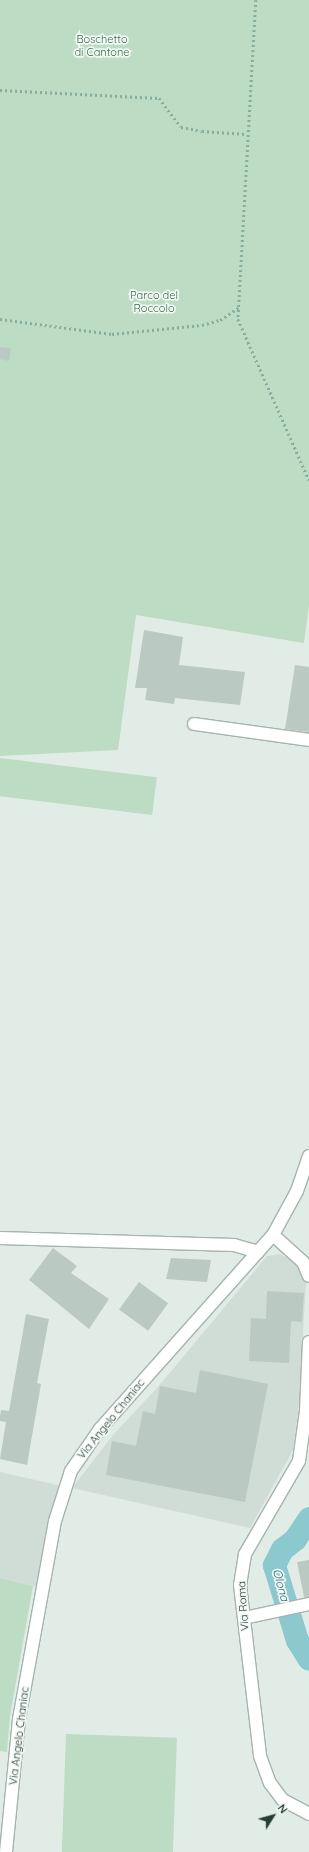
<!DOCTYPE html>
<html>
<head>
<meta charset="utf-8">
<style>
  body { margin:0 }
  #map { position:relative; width:309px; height:1852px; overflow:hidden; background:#e2ece7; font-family:Quicksand,sans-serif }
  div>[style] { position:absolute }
  .built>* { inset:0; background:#d0dcd6 }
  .green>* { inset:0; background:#bcdcc3; transform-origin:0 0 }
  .river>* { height:23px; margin:-11.5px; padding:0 11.5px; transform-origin:11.5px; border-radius:11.5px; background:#8cc9cf }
  .building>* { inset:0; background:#bbc9c3; transform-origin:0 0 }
  .path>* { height:2.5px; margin-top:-1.25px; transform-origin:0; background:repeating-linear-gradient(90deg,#84ae9e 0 2px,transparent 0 5px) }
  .roads { filter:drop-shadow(1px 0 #a5b4ae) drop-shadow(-1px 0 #a5b4ae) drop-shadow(0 1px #a5b4ae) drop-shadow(0 -1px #a5b4ae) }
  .minor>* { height:12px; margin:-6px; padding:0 6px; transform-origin:6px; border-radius:6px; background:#fff }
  span { translate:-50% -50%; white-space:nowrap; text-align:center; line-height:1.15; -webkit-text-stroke:3.5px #f3f8f5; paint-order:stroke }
  .park-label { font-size:11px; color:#2f7144 }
  .street-label { font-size:11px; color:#233c34 }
  .water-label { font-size:12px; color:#1f6d76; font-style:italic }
  .north { position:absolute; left:253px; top:1796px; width:40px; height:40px; -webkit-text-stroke:3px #f3f8f5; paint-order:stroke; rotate:53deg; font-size:11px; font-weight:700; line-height:16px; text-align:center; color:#233c34 }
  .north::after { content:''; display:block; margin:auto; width:14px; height:18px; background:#233c34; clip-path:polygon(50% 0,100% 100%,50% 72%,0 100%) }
</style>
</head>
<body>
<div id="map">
  <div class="built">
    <i style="clip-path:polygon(280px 1254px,294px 1261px,306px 1281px,299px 1405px,293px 1450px,250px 1528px,72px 1488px,113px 1435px,157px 1388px,267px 1256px)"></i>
    <i style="clip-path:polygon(0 1472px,62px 1486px,42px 1588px,0 1578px)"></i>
  </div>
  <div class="green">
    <i style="clip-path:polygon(0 0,309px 0,309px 605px,304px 643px,136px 615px,118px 750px,0 756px)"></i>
    <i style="left:0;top:758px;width:158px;height:38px;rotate:7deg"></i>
    <i style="clip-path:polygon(0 1578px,33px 1586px,10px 1716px,7px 1752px,0 1751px)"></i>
    <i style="left:66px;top:1734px;width:111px;height:118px;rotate:2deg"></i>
  </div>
  <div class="river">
    <i style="left:309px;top:1518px;width:25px;rotate:124deg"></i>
    <i style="left:295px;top:1539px;width:16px;rotate:142deg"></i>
    <i style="left:282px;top:1549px;width:18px;rotate:117deg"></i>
    <i style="left:274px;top:1565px;width:78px;rotate:73deg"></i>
    <i style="left:297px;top:1640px;width:22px;rotate:58deg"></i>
  </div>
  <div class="building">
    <i style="clip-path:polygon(0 347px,11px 348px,9px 361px,0 359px)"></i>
    <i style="clip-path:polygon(144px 630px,183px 637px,179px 665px,245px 672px,240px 705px,175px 698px,174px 704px,145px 700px,147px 688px,135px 688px)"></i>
    <i style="clip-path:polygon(295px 665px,309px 667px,309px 732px,285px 729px)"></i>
    <i style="clip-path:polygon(53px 1248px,77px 1266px,71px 1273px,109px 1299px,89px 1329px,29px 1280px)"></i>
    <i style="clip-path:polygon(171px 1258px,211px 1260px,207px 1282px,166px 1279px)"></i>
    <i style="left:139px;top:1282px;width:36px;height:34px;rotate:36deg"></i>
    <i style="clip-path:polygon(267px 1291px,304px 1293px,302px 1322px,291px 1321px,289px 1363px,249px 1361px,251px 1318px,266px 1319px)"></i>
    <i style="clip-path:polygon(26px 1314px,49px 1319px,37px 1383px,41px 1384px,27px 1465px,0 1459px,6px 1422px,0 1421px,0 1416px,1px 1410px,9px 1411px)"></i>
    <i style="clip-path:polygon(200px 1370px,268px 1384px,245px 1502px,106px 1475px,112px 1441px,136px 1446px,143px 1411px,155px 1414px,160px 1386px,196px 1393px)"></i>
    <i style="clip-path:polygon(309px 1560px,309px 1597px,304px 1597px,297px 1562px)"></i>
  </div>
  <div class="path">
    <i style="left:256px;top:0;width:320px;rotate:93.2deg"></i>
    <i style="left:238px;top:319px;width:176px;rotate:66.2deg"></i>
    <i style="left:0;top:90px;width:159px;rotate:2.9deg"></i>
    <i style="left:159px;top:98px;width:36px;rotate:53deg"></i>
    <i style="left:181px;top:127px;width:21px;rotate:11deg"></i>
    <i style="left:202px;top:131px;width:44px;rotate:3.9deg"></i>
    <i style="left:0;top:319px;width:113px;rotate:7.6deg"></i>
    <i style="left:112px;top:334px;width:90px;rotate:-5.7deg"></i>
    <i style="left:202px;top:325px;width:19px;rotate:-16deg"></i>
    <i style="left:220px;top:320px;width:22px;rotate:-34deg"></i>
  </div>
  <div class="roads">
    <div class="minor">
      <i style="left:194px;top:724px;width:116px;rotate:7.9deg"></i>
      <i style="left:273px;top:1235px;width:40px;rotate:42deg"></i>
      <i style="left:303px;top:1262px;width:15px;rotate:67deg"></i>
      <i style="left:0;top:1238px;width:234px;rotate:1.7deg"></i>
      <i style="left:234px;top:1245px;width:25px;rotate:16deg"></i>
      <i style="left:309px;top:1342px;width:69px;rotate:92.5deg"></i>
      <i style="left:306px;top:1411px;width:50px;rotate:98deg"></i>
      <i style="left:299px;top:1461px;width:108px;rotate:120.1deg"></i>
      <i style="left:245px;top:1554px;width:31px;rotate:99deg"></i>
      <i style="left:240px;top:1585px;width:172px;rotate:83.3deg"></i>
      <i style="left:260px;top:1756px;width:29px;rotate:70deg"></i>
      <i style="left:270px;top:1783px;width:21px;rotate:53deg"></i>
      <i style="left:283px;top:1800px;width:30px;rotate:28deg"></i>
      <i style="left:244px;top:1618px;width:66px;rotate:-12.2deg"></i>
      <i style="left:6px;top:1852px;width:134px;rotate:-84.4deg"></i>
      <i style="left:19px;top:1719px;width:201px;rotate:-79.7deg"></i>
      <i style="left:55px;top:1521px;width:52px;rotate:-72.3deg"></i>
      <i style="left:71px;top:1471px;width:51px;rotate:-55.4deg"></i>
      <i style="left:100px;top:1429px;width:260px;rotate:-48.3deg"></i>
      <i style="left:273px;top:1235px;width:50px;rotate:-61.4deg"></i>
      <i style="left:297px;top:1191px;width:37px;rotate:-71deg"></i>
    </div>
  </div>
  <div class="park-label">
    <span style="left:102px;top:46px">Boschetto<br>di Cantone</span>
    <span style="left:154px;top:302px">Parco del<br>Roccolo</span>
  </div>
  <div class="street-label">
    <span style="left:111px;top:1419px;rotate:-51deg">Via Angelo Chaniac</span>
    <span style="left:243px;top:1606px;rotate:-94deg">Via Roma</span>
    <span style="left:19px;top:1736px;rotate:-83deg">Via Angelo Chaniac</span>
  </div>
  <div class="water-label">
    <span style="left:281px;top:1585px;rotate:75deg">Olona</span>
  </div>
  <div class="north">N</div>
</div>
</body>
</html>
